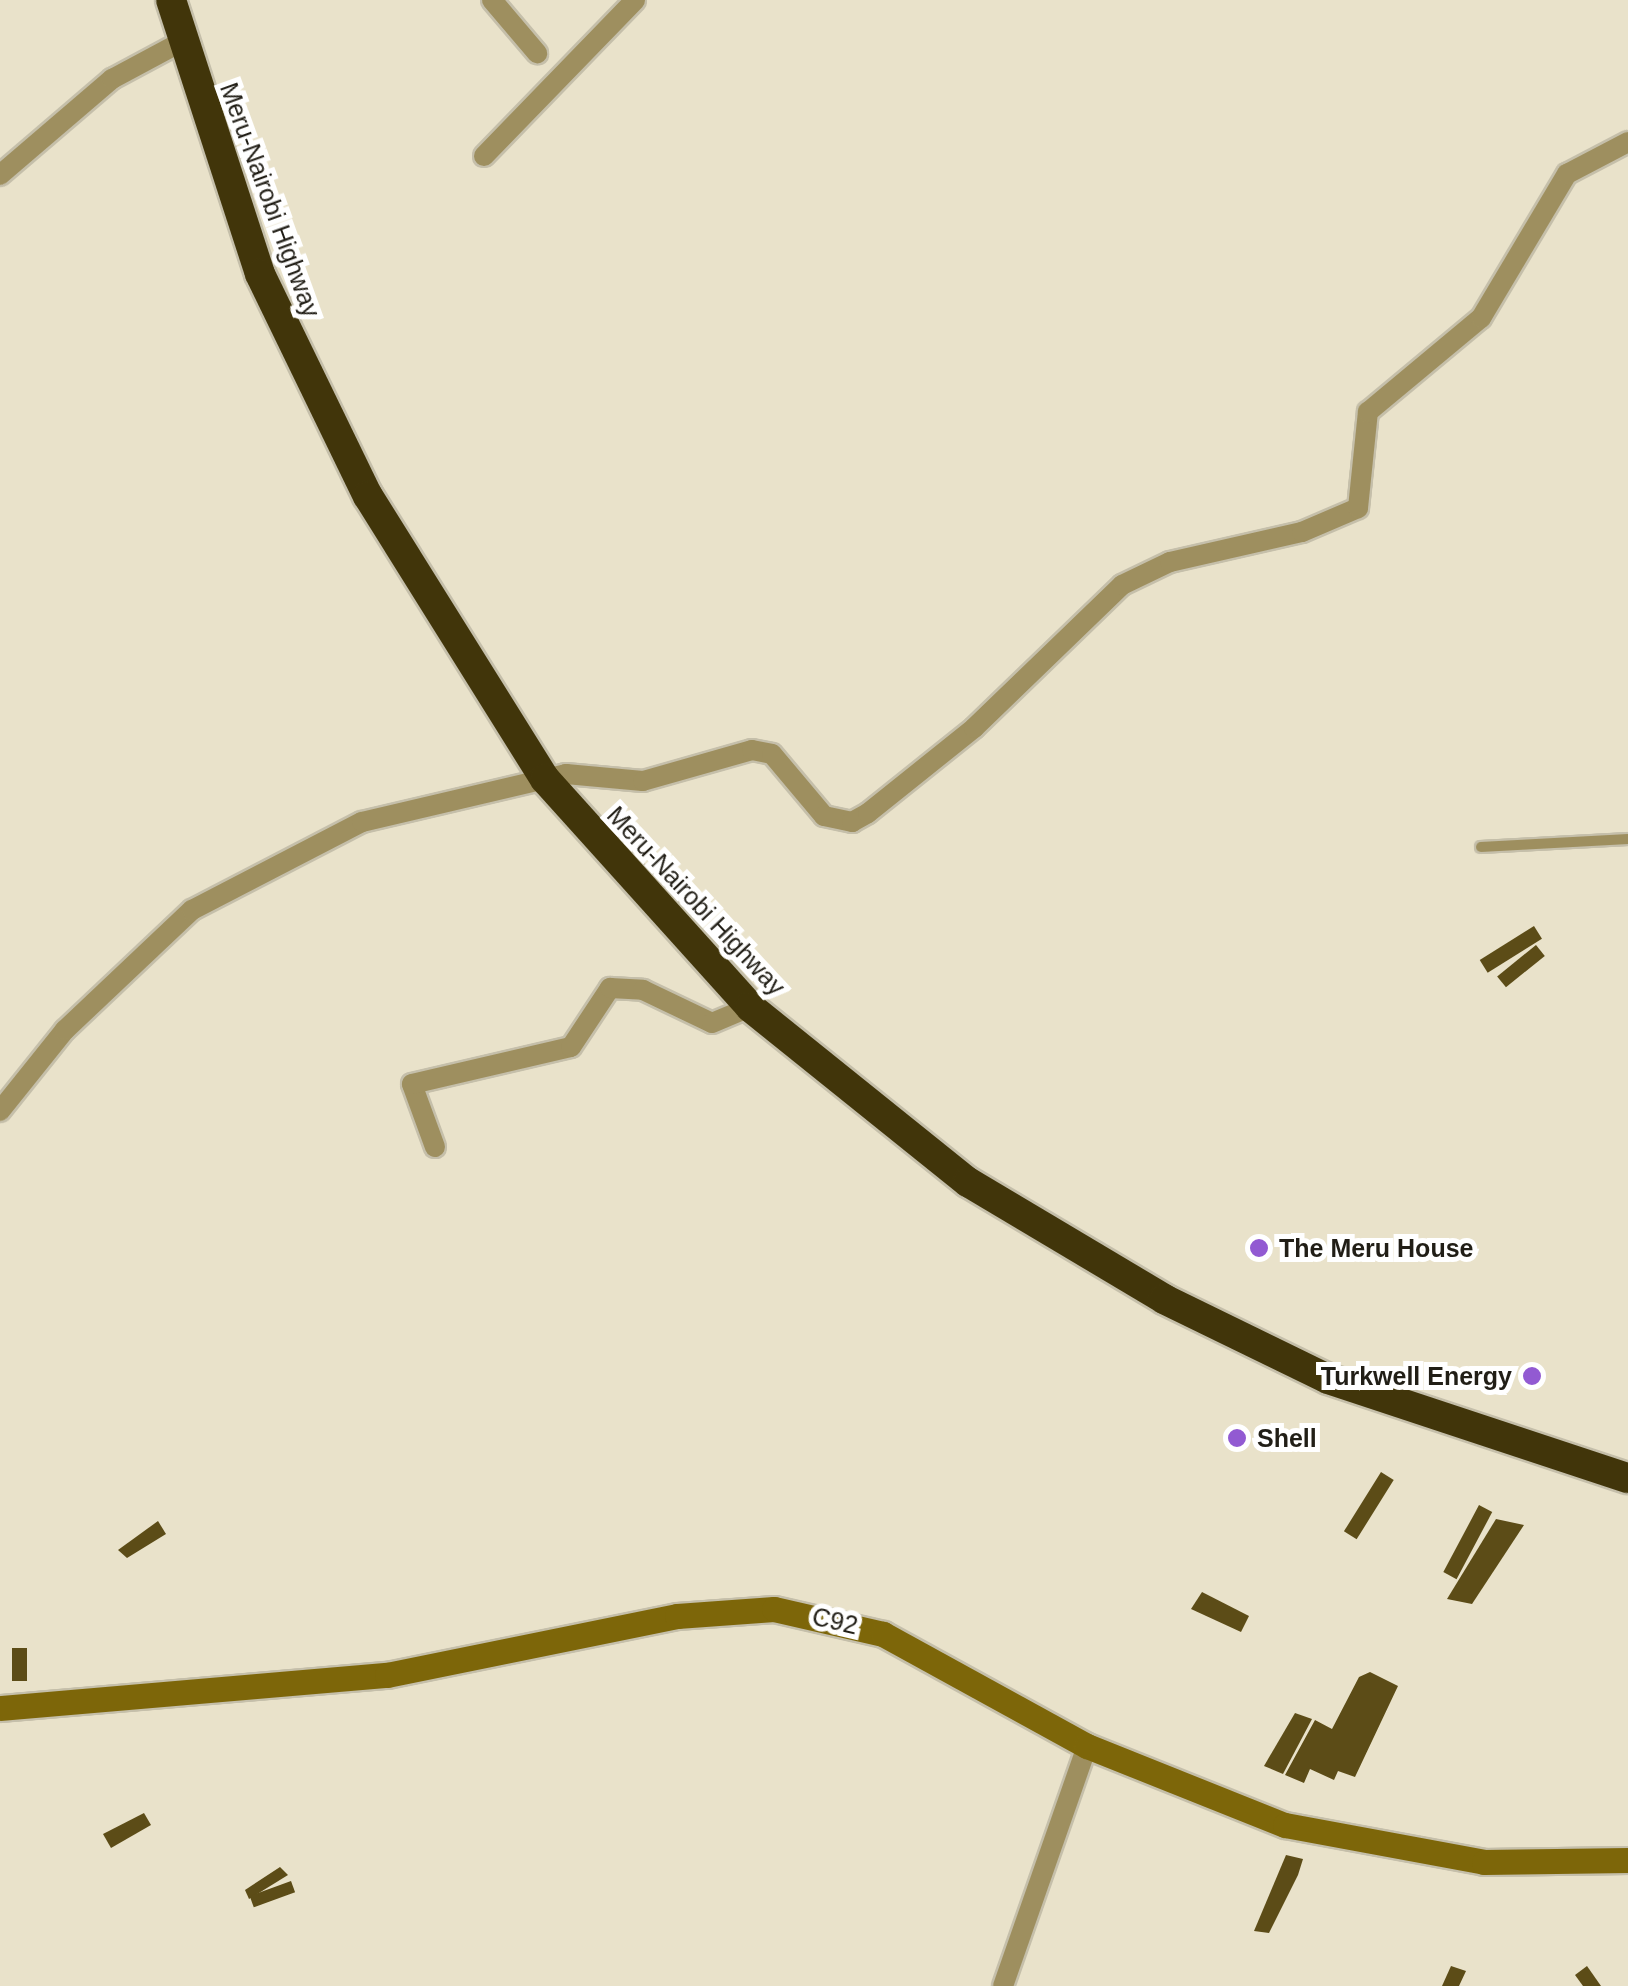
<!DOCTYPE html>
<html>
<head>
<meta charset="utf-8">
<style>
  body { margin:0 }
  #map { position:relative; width:1628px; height:1986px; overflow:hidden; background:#e9e2ca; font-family:Arial,sans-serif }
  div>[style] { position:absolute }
  .building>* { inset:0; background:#5c4c17; transform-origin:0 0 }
  .roads { filter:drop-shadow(2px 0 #c5bfaa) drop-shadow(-2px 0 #c5bfaa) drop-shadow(0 2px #c5bfaa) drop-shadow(0 -2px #c5bfaa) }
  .lane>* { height:10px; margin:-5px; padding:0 5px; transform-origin:5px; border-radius:5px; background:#9e8f5f }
  .street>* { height:20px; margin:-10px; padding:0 10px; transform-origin:10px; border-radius:10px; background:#9e8f5f }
  .secondary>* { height:25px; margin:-12.5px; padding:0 12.5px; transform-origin:12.5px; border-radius:12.5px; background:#7d6609 }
  .highway>* { height:30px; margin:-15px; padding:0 15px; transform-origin:15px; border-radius:15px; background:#41350a }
  .dots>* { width:28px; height:28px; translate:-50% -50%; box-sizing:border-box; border:5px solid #fff; border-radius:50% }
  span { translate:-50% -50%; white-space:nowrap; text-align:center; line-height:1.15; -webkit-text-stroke:10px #fff; paint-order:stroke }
  .street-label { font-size:25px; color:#211e16 }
  .poi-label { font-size:25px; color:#211e16; font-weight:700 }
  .left { translate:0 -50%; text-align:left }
  .right { translate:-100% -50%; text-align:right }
</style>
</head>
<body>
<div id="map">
  <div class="building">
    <i style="left:1534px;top:926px;width:15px;height:64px;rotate:58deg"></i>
    <i style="left:1536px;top:945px;width:14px;height:50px;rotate:51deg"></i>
    <i style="left:1381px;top:1472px;width:15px;height:70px;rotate:32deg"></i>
    <i style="left:1479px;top:1505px;width:15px;height:76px;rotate:28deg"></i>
    <i style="clip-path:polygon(1496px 1519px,1524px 1525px,1472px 1604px,1447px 1599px)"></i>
    <i style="clip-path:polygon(158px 1521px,166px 1534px,127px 1558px,118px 1550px)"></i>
    <i style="clip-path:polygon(1202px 1592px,1249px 1616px,1241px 1632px,1191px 1609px)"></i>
    <i style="left:12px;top:1648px;width:15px;height:33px"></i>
    <i style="clip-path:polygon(1370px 1672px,1398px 1686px,1355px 1777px,1338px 1771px,1334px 1780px,1310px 1769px,1304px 1783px,1285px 1775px,1315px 1720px,1332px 1729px,1359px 1677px)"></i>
    <i style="clip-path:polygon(1295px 1713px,1312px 1719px,1283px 1774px,1264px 1766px)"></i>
    <i style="clip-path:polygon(144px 1813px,151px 1825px,111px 1848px,103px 1834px)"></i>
    <i style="clip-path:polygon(1286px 1855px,1303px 1859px,1298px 1875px,1269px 1933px,1254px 1931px)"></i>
    <i style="clip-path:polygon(280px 1867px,288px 1875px,249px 1899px,245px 1890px)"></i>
    <i style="left:291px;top:1881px;width:12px;height:44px;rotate:70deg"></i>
    <i style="clip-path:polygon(1451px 1966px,1466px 1971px,1459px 1986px,1442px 1986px)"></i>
    <i style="clip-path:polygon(1587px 1966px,1601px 1986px,1583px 1986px,1575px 1975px)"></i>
  </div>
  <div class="roads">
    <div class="lane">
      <i style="left:1481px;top:847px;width:147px;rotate:-3.1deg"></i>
    </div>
    <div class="street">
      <i style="left:492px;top:0;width:70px;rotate:49.7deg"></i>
      <i style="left:484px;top:156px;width:217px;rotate:-45.9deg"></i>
      <i style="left:0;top:175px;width:148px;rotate:-40.6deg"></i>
      <i style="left:112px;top:79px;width:81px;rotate:-28.2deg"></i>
      <i style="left:0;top:1111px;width:104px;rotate:-51.3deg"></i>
      <i style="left:65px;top:1030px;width:175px;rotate:-43.4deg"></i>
      <i style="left:192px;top:910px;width:191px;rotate:-27.4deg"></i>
      <i style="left:362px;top:822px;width:210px;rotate:-13.2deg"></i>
      <i style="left:566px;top:774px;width:77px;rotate:5.2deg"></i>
      <i style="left:643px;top:781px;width:113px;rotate:-15.9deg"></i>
      <i style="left:752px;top:750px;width:20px;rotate:11deg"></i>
      <i style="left:772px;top:754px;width:81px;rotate:50deg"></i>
      <i style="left:824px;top:816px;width:29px;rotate:12deg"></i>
      <i style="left:852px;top:822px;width:18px;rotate:-29deg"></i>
      <i style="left:868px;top:813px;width:136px;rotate:-38.7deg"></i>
      <i style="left:974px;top:728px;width:206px;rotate:-44deg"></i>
      <i style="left:1122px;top:585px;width:53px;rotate:-25.6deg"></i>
      <i style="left:1170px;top:562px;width:135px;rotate:-12.8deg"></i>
      <i style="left:1302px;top:532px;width:61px;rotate:-23.2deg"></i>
      <i style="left:1358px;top:508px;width:97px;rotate:-84.1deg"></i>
      <i style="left:1368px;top:412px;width:147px;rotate:-39.8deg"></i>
      <i style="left:1481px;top:318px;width:168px;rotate:-59.2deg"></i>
      <i style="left:1567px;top:174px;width:69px;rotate:-27.7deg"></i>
      <i style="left:435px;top:1147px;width:67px;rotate:-110.1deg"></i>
      <i style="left:412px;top:1084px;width:163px;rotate:-13.1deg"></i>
      <i style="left:571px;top:1047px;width:71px;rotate:-56.5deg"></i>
      <i style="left:610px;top:988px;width:33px;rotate:3deg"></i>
      <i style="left:643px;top:990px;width:76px;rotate:25.6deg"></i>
      <i style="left:712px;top:1023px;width:41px;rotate:-22.8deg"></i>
      <i style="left:1003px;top:1986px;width:254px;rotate:-70.7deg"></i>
    </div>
    <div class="secondary">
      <i style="left:0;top:1708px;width:388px;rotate:-4.9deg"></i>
      <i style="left:387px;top:1675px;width:296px;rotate:-11.5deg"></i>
      <i style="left:677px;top:1616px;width:97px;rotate:-4.1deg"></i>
      <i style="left:774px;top:1609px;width:112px;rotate:12.9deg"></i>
      <i style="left:883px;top:1634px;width:233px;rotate:28.8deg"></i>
      <i style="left:1087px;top:1746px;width:213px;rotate:21.8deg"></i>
      <i style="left:1285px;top:1825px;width:202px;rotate:10.5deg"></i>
      <i style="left:1484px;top:1862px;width:144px;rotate:-0.8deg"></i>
    </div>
    <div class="highway">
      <i style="left:171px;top:0;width:288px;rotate:72deg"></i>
      <i style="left:260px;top:274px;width:247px;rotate:64.1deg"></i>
      <i style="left:368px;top:496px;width:334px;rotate:58deg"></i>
      <i style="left:545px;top:779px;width:307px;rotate:48deg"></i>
      <i style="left:750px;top:1007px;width:280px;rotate:38.8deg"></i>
      <i style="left:968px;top:1182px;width:228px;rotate:30.8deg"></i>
      <i style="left:1164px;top:1299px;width:182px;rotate:26deg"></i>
      <i style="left:1328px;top:1379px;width:316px;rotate:18.3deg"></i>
    </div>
  </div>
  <div class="dots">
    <i style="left:1259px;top:1248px;background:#925ad2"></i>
    <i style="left:1532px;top:1376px;background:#925ad2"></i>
    <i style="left:1237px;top:1438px;background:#925ad2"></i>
  </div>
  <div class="street-label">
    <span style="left:270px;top:200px;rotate:70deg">Meru-Nairobi Highway</span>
    <span style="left:696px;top:901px;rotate:47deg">Meru-Nairobi Highway</span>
    <span style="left:835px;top:1621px;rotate:13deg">C92</span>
  </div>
  <div class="poi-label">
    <span class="left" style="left:1279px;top:1248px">The Meru House</span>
    <span class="right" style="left:1512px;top:1376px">Turkwell Energy</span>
    <span class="left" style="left:1257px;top:1438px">Shell</span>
  </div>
</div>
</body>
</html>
